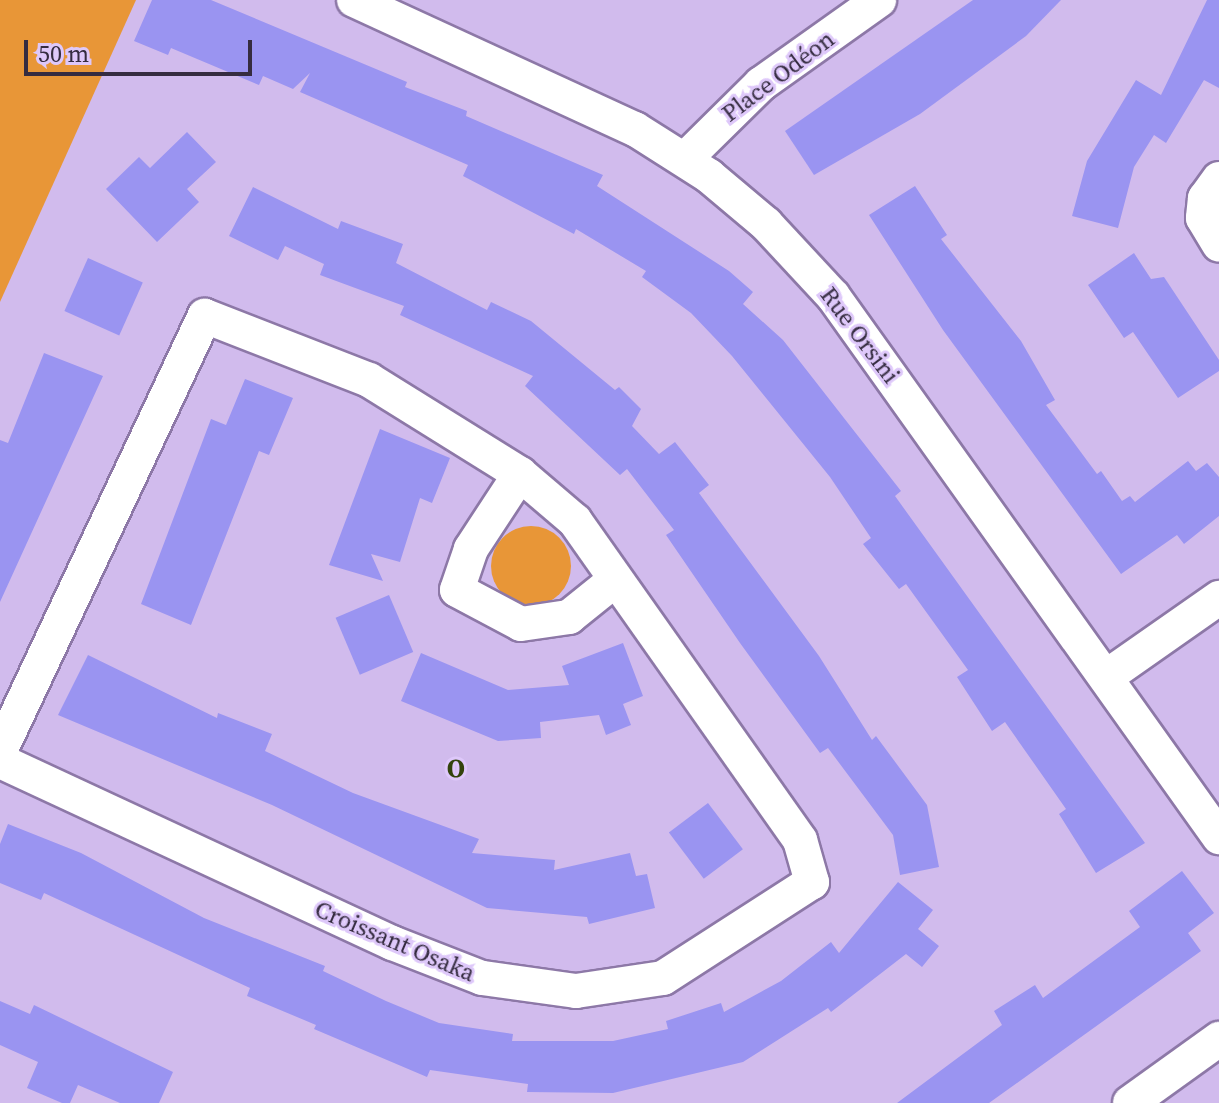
<!DOCTYPE html>
<html>
<head>
<meta charset="utf-8">
<style>
  body { margin:0 }
  #map { position:relative; width:1219px; height:1103px; overflow:hidden; background:#d1bbed; font-family:"Source Serif 4",serif }
  div>[style] { position:absolute }
  .green>* { inset:0; background:#e89637 }
  .round { border-radius:50% }
  .building>* { inset:0; background:#9a94f1; transform-origin:0 0 }
  .roads { filter:drop-shadow(2px 0 #8d78a7) drop-shadow(-2px 0 #8d78a7) drop-shadow(0 2px #8d78a7) drop-shadow(0 -2px #8d78a7) }
  .minor>* { height:34px; margin:-17px; padding:0 17px; transform-origin:17px; border-radius:17px; background:#fff }
  span { translate:-50% -50%; white-space:nowrap; text-align:center; line-height:1.15; -webkit-text-stroke:6px #dec8fa; paint-order:stroke }
  .street-label { font-size:24px; color:#352c40 }
  .neighbourhood-label { font-size:26px; color:#33430c; font-weight:700 }
  .scale { position:absolute; left:24px; top:40px; width:228px; height:36px; box-sizing:border-box; border:4px solid #352c40; border-top:0; padding-left:10px; font-size:24px; line-height:28px; white-space:nowrap; color:#352c40; -webkit-text-stroke:6px #dec8fa; paint-order:stroke }
</style>
</head>
<body>
<div id="map">
  <div class="green">
    <i style="clip-path:polygon(0 0,136px 0,0 302px)"></i>
    <i class="round" style="left:491px;top:526px;width:80px;height:80px"></i>
  </div>
  <div class="building">
    <i style="clip-path:polygon(152px 0,211px 0,407px 82px,405px 87px,467px 111px,466px 116px,603px 175px,597px 186px,729px 271px,753px 292px,743px 304px,783px 340px,901px 491px,895px 496px,1145px 843px,1096px 873px,1059px 814px,1066px 809px,1005px 722px,992px 731px,957px 677px,968px 670px,906px 584px,899px 589px,863px 544px,871px 538px,830px 477px,732px 356px,691px 313px,642px 277px,646px 271px,576px 229px,574px 234px,463px 176px,468px 165px,300px 92px,310px 73px,293px 89px,263px 76px,259px 85px,171px 48px,168px 55px,134px 41px)"></i>
    <i style="clip-path:polygon(973px 0,1061px 0,1026px 36px,920px 114px,814px 175px,785px 131px)"></i>
    <i style="clip-path:polygon(1207px 0,1219px 0,1219px 88px,1204px 80px,1166px 143px,1154px 135px,1134px 167px,1118px 228px,1072px 216px,1087px 161px,1136px 80px,1161px 95px)"></i>
    <i style="clip-path:polygon(187px 132px,216px 162px,187px 189px,199px 202px,157px 242px,106px 189px,139px 157px,150px 168px)"></i>
    <i style="clip-path:polygon(915px 186px,947px 235px,941px 239px,1021px 341px,1055px 400px,1046px 405px,1097px 474px,1101px 471px,1122px 501px,1130px 496px,1135px 502px,1188px 461px,1196px 471px,1207px 463px,1219px 477px,1219px 516px,1184px 544px,1177px 535px,1121px 574px,943px 330px,869px 215px)"></i>
    <i style="clip-path:polygon(253px 187px,338px 229px,341px 221px,403px 244px,396px 263px,487px 310px,491px 302px,531px 321px,615px 390px,619px 387px,641px 409px,632px 426px,659px 454px,675px 442px,709px 485px,699px 493px,819px 656px,872px 740px,876px 736px,927px 805px,939px 867px,900px 875px,893px 835px,828px 748px,820px 753px,740px 643px,666px 535px,674px 530px,627px 469px,620px 475px,525px 386px,533px 376px,400px 315px,404px 306px,320px 275px,324px 264px,285px 246px,278px 260px,229px 236px)"></i>
    <i style="clip-path:polygon(1134px 253px,1151px 279px,1164px 277px,1219px 360px,1219px 371px,1178px 398px,1133px 332px,1124px 338px,1088px 285px)"></i>
    <i style="left:88px;top:258px;width:60px;height:58px;rotate:24deg"></i>
    <i style="clip-path:polygon(44px 353px,103px 376px,0 602px,0 440px,8px 443px)"></i>
    <i style="clip-path:polygon(245px 379px,293px 398px,269px 455px,259px 451px,191px 625px,141px 604px,211px 419px,226px 425px)"></i>
    <i style="clip-path:polygon(380px 429px,450px 458px,432px 503px,420px 498px,400px 562px,371px 554px,383px 581px,329px 565px)"></i>
    <i style="left:389px;top:595px;width:62px;height:58px;rotate:67deg"></i>
    <i style="clip-path:polygon(623px 643px,643px 696px,623px 704px,631px 725px,606px 735px,599px 715px,540px 722px,541px 738px,498px 741px,401px 701px,421px 653px,508px 690px,569px 685px,562px 666px)"></i>
    <i style="clip-path:polygon(88px 655px,217px 718px,218px 713px,272px 734px,265px 751px,353px 793px,479px 839px,472px 853px,555px 860px,554px 870px,630px 853px,636px 876px,647px 874px,655px 908px,589px 924px,587px 917px,487px 908px,272px 805px,58px 715px)"></i>
    <i style="left:708px;top:803px;width:58px;height:49px;rotate:53deg"></i>
    <i style="clip-path:polygon(8px 824px,81px 853px,204px 918px,325px 966px,323px 971px,386px 1001px,439px 1023px,513px 1034px,512px 1041px,613px 1041px,668px 1029px,666px 1021px,721px 1003px,724px 1012px,781px 981px,831px 942px,839px 953px,898px 882px,933px 910px,918px 929px,939px 946px,922px 967px,906px 954px,831px 1012px,828px 1008px,743px 1062px,613px 1093px,527px 1092px,528px 1084px,430px 1070px,427px 1077px,314px 1029px,316px 1025px,247px 996px,250px 988px,44px 893px,41px 900px,0 883px,0 844px)"></i>
    <i style="clip-path:polygon(1182px 871px,1214px 913px,1188px 933px,1201px 951px,989px 1103px,897px 1103px,1002px 1025px,994px 1011px,1035px 985px,1043px 998px,1140px 927px,1129px 911px)"></i>
    <i style="clip-path:polygon(0 1001px,30px 1014px,34px 1005px,173px 1072px,159px 1103px,120px 1103px,78px 1085px,70px 1103px,62px 1103px,27px 1088px,38px 1062px,0 1045px)"></i>
  </div>
  <div class="roads">
    <div class="minor">
      <i style="left:354px;top:0;width:309px;rotate:24.7deg"></i>
      <i style="left:635px;top:129px;width:88px;rotate:32.4deg"></i>
      <i style="left:709px;top:176px;width:75px;rotate:40.1deg"></i>
      <i style="left:766px;top:224px;width:98px;rotate:47.1deg"></i>
      <i style="left:833px;top:296px;width:665px;rotate:54.49deg"></i>
      <i style="left:685px;top:159px;width:107px;rotate:-44.6deg"></i>
      <i style="left:761px;top:84px;width:145px;rotate:-35.4deg"></i>
      <i style="left:1219px;top:179px;width:24px;rotate:126deg"></i>
      <i style="left:1205px;top:198px;width:20px;rotate:96deg"></i>
      <i style="left:1203px;top:218px;width:31px;rotate:59deg"></i>
      <i style="left:520px;top:474px;width:90px;rotate:123.2deg"></i>
      <i style="left:471px;top:549px;width:43px;rotate:108.9deg"></i>
      <i style="left:457px;top:590px;width:72px;rotate:28deg"></i>
      <i style="left:521px;top:624px;width:49px;rotate:-8.3deg"></i>
      <i style="left:569px;top:617px;width:59px;rotate:-38.8deg"></i>
      <i style="left:1106px;top:677px;width:138px;rotate:-35deg"></i>
      <i style="left:0;top:751px;width:481px;rotate:-64.8deg"></i>
      <i style="left:205px;top:316px;width:176px;rotate:21.3deg"></i>
      <i style="left:369px;top:380px;width:178px;rotate:31.9deg"></i>
      <i style="left:520px;top:474px;width:72px;rotate:40.5deg"></i>
      <i style="left:575px;top:521px;width:390px;rotate:54.8deg"></i>
      <i style="left:800px;top:840px;width:44px;rotate:74.1deg"></i>
      <i style="left:812px;top:882px;width:177px;rotate:147.2deg"></i>
      <i style="left:663px;top:978px;width:88px;rotate:171.5deg"></i>
      <i style="left:576px;top:991px;width:95px;rotate:-172.1deg"></i>
      <i style="left:482px;top:978px;width:97px;rotate:-158.7deg"></i>
      <i style="left:392px;top:943px;width:432px;rotate:-155.1deg"></i>
      <i style="left:1130px;top:1103px;width:110px;rotate:-35.7deg"></i>
    </div>
  </div>
  <div class="street-label">
    <span style="left:778px;top:76px;rotate:-37deg">Place Odéon</span>
    <span style="left:860px;top:335px;rotate:53deg">Rue Orsini</span>
    <span style="left:395px;top:941px;rotate:23deg">Croissant Osaka</span>
  </div>
  <div class="neighbourhood-label">
    <span style="left:456px;top:769px">O</span>
  </div>
  <div class="scale">50 m</div>
</div>
</body>
</html>
